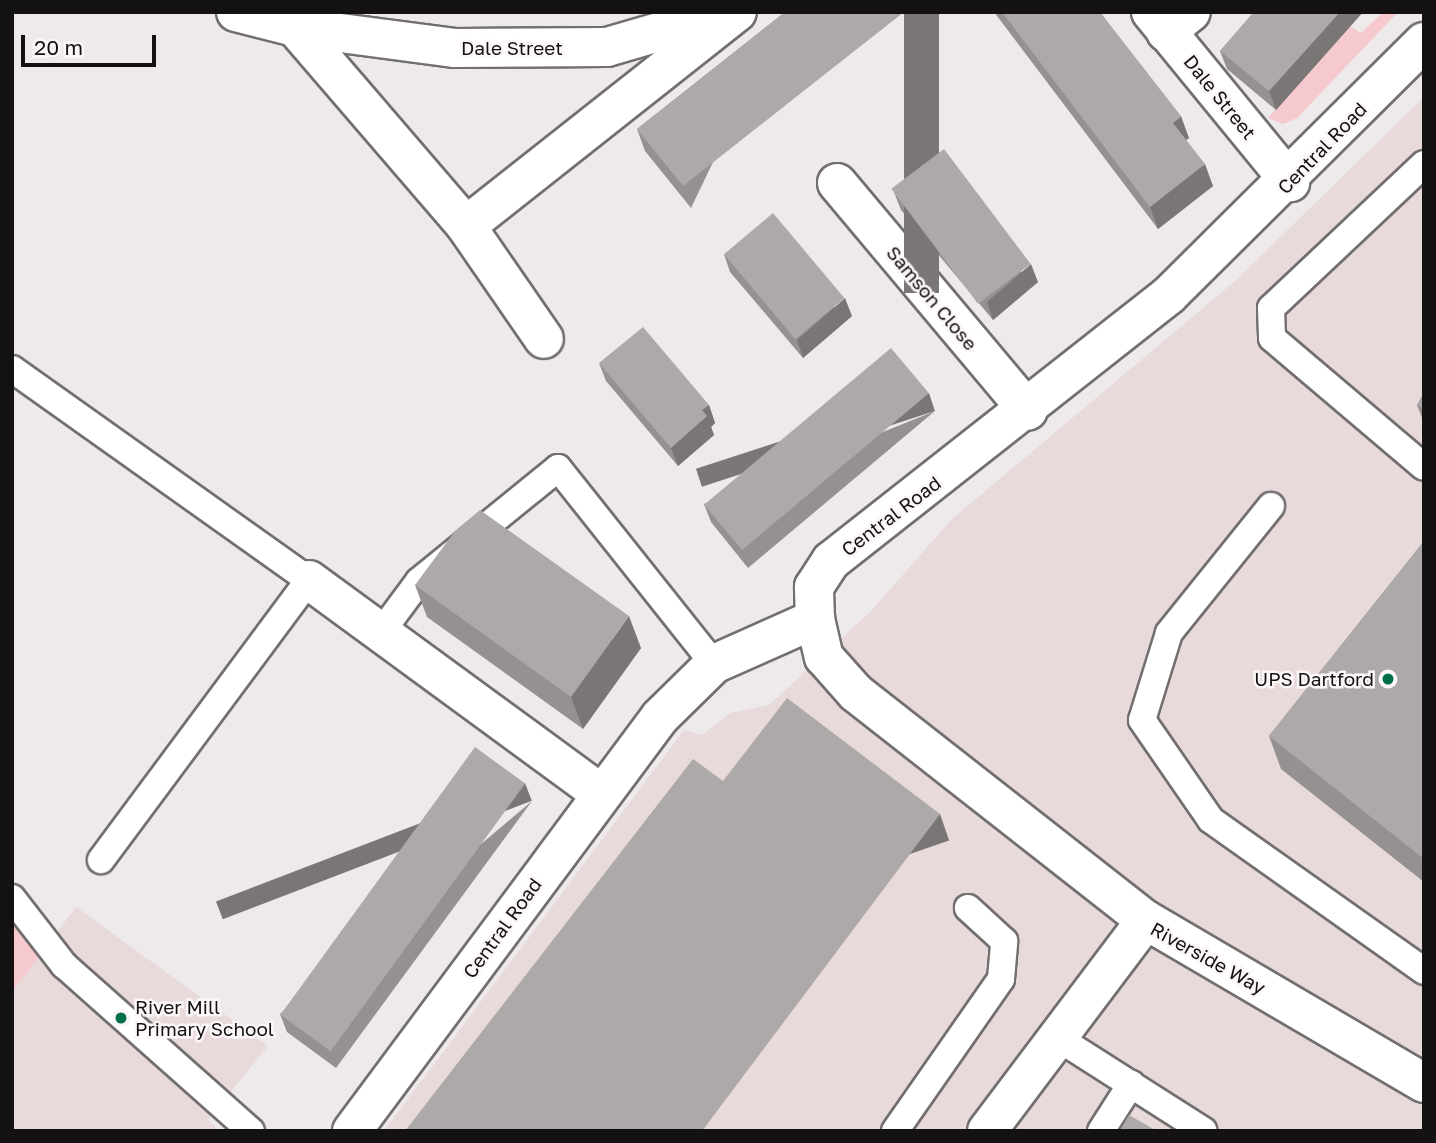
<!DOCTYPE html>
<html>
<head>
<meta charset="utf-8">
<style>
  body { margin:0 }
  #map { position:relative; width:1436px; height:1143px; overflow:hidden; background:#eee9ea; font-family:"Golos Text",sans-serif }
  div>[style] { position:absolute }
  .built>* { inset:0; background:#e8dadb }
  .green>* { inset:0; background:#f5c9ce }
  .roads { filter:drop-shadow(2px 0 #736f6f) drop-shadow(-2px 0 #736f6f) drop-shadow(0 2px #736f6f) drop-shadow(0 -2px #736f6f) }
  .lane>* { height:26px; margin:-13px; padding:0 13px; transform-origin:13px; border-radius:13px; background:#fff }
  .street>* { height:38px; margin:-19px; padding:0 19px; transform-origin:19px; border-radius:19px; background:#fff }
  .secondary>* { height:38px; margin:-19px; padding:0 19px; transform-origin:19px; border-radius:19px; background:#fff }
  .wall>* { inset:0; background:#969191 }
  .shaded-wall>* { inset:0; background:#7a7676; transform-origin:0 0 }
  .building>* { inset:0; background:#aea9a9; transform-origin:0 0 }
  .dots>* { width:19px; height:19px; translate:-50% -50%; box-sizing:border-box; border:4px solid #fcf6f7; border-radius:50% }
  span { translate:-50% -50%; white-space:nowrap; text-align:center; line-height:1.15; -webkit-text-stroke:5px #fcf6f7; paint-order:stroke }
  .street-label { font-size:19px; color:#131112 }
  .poi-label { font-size:19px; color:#131112 }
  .right { translate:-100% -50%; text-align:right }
  .left { translate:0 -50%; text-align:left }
  .frame { position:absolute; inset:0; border:14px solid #131112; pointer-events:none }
  .scale { position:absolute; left:21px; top:35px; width:135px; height:32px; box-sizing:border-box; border:4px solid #131112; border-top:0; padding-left:9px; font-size:21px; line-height:24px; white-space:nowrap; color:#131112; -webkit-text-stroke:5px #fcf6f7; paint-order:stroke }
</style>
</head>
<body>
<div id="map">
  <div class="built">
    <i style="clip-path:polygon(1424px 97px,1424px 1131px,384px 1131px,684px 730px,702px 735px,730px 713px,769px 705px,871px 611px,952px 519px,1234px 282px)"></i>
    <i style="clip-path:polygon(76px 907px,268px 1046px,208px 1120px,219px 1131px,12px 1131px,12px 991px)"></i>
  </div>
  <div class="green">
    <i style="clip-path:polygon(1383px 12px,1398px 12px,1297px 118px,1283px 124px,1268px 118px,1348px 25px,1361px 33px)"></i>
    <i style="clip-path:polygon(12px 923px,41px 955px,12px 991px)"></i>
  </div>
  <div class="roads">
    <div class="lane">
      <i style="left:1424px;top:164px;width:210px;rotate:136.7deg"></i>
      <i style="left:1271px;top:308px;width:30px;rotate:88deg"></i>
      <i style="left:1272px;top:338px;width:199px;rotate:40.3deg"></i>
      <i style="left:12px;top:369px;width:364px;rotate:35.4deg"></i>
      <i style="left:309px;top:580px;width:349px;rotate:126.6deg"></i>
      <i style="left:1271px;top:506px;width:163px;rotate:128.8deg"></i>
      <i style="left:1169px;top:633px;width:91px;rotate:107.2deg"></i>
      <i style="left:1142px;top:720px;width:121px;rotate:55.4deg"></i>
      <i style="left:1211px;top:820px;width:261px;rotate:35.3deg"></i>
      <i style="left:382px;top:631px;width:62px;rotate:-53.5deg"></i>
      <i style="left:419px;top:581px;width:179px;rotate:-39.1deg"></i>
      <i style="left:558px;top:468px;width:251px;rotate:51.5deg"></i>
      <i style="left:12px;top:898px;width:85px;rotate:52.2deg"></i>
      <i style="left:64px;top:965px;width:250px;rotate:41.6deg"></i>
      <i style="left:1061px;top:1040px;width:169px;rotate:32.5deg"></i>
      <i style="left:895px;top:1131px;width:185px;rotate:-55.1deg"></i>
      <i style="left:1001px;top:979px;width:38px;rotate:-85deg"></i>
      <i style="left:1004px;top:941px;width:49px;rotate:-137.5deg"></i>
      <i style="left:1101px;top:1131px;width:56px;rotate:-57.4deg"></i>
    </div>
    <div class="street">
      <i style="left:236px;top:12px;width:61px;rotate:14.3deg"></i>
      <i style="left:295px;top:27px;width:160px;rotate:7.5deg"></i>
      <i style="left:454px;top:48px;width:153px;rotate:-0.4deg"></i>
      <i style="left:607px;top:47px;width:122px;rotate:-16.2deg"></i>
      <i style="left:1151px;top:12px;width:220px;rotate:50.7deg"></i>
      <i style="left:295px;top:27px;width:262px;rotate:49.3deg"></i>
      <i style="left:466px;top:226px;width:345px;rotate:-38.3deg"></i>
      <i style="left:1166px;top:32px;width:32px;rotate:-39deg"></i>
      <i style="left:837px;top:183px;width:297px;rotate:50deg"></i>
      <i style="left:466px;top:226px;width:137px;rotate:55.4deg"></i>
      <i style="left:831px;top:561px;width:430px;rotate:-38.2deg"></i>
      <i style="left:1169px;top:295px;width:359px;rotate:-44.8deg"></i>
      <i style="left:309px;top:580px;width:362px;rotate:36.2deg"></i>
      <i style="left:815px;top:619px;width:39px;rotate:77deg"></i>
      <i style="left:824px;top:657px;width:48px;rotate:48.4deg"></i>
      <i style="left:856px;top:693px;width:368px;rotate:38.1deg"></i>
      <i style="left:1146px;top:920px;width:322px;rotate:30.4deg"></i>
      <i style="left:987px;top:1131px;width:264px;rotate:-53deg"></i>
    </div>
    <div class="secondary">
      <i style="left:352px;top:1131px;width:516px;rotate:-53.35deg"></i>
      <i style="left:660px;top:717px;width:76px;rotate:-44.5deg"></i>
      <i style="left:714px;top:664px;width:111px;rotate:-24deg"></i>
      <i style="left:815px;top:619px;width:32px;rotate:-92deg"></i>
      <i style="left:814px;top:587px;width:31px;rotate:-57deg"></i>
    </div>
  </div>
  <div class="wall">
    <i style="clip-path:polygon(785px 12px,691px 208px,645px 151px,637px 129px)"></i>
    <i style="clip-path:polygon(994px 12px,1100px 12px,1189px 138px,1186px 140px,1213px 186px,1158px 229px)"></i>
    <i style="clip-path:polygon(1254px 12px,1363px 12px,1276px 110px,1227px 69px,1220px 51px)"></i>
    <i style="clip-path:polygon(894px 192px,1038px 282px,993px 320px,901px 210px)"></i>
    <i style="clip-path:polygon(724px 254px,852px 316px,803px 358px,730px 272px)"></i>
    <i style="clip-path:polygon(599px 363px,709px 405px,715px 423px,711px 427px,714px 435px,678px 466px,606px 381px)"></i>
    <i style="clip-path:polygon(1424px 393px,1424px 423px,1417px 405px)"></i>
    <i style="clip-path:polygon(935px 411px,748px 568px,711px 522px,704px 504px)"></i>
    <i style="clip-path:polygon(1424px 541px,1424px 882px,1281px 769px,1269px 736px)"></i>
    <i style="clip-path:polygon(415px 585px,641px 648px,583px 729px,427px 617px)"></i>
    <i style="clip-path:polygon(532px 801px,336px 1068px,287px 1032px,280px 1014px)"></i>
  </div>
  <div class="shaded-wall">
    <i style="left:904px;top:12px;width:35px;height:281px"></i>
    <i style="clip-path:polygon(1340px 12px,1363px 12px,1276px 110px,1269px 91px)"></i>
    <i style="clip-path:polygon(1181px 116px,1189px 138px,1181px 144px,1173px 123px)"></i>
    <i style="clip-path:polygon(1205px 164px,1213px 186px,1158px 229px,1150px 207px)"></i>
    <i style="clip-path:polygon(1031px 264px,1038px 282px,993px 320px,987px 302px)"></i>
    <i style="clip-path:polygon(845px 298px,852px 316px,803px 358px,797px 340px)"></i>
    <i style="left:929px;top:393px;width:19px;height:245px;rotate:72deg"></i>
    <i style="clip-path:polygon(709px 405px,715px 423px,711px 427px,714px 435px,678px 466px,671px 448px,702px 410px)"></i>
    <i style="clip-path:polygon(629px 616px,641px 648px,583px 729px,571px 697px)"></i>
    <i style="left:525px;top:783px;width:19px;height:331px;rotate:69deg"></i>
    <i style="left:940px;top:814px;width:28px;height:396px;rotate:71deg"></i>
  </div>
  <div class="building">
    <i style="clip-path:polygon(785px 12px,904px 12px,683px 186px,637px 129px)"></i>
    <i style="clip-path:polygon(1002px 12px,1100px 12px,1181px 116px,1173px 123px,1205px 164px,1150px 207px)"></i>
    <i style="clip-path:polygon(1254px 12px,1340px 12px,1269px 91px,1220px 51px)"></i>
    <i style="left:944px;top:149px;width:144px;height:66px;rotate:53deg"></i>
    <i style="left:773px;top:213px;width:111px;height:64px;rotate:50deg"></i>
    <i style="clip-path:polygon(643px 327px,709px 405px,702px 410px,707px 416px,671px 448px,599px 363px)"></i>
    <i style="left:891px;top:348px;width:59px;height:244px;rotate:50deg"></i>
    <i style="clip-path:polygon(1424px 393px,1424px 409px,1417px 405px)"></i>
    <i style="clip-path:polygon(480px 510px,629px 616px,571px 697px,415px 585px,455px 531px)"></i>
    <i style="clip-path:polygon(1424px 541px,1424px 859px,1269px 736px)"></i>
    <i style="clip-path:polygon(787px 698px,940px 814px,702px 1131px,405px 1131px,693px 759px,723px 781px)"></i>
    <i style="left:475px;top:747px;width:62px;height:331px;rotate:36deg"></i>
    <i style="clip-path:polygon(1129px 1115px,1157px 1131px,1120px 1131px)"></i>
  </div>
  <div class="dots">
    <i style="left:1388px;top:679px;background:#006f47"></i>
    <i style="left:121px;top:1018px;background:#006f47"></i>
  </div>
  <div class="street-label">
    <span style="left:512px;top:48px">Dale Street</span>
    <span style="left:1220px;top:97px;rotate:51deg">Dale Street</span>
    <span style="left:1322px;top:148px;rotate:-46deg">Central Road</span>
    <span style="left:932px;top:298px;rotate:50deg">Samson Close</span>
    <span style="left:891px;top:516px;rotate:-37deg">Central Road</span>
    <span style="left:502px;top:928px;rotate:-54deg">Central Road</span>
    <span style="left:1208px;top:958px;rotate:29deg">Riverside Way</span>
  </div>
  <div class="poi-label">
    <span class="right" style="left:1374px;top:679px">UPS Dartford</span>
    <span class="left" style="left:135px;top:1018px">River Mill<br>Primary School</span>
  </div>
  <div class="frame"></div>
  <div class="scale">20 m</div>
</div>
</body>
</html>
